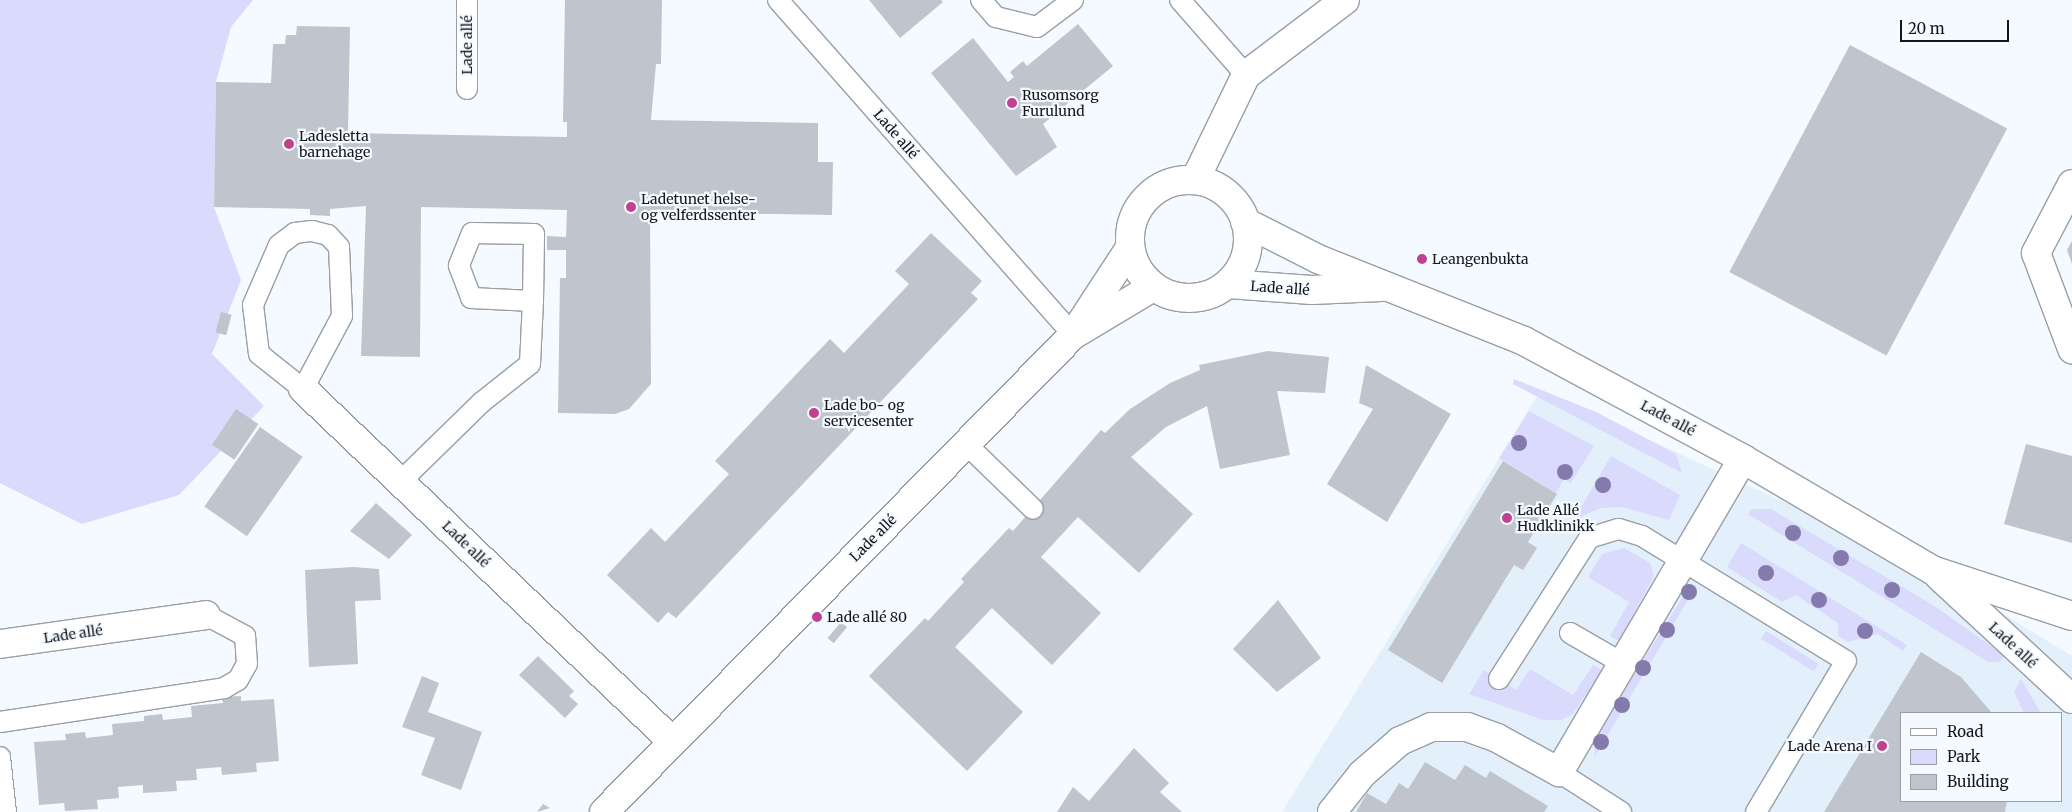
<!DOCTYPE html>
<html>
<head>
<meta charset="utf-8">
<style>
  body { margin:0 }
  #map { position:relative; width:2072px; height:812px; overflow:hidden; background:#f4faff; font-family:Merriweather,serif }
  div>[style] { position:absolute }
  .built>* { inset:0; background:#e3f0fc }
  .green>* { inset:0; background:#dadafc; transform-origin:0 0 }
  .building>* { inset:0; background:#c0c4cc; transform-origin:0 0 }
  .roads { filter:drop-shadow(1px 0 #989fa5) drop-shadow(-1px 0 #989fa5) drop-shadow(0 1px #989fa5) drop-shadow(0 -1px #989fa5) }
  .service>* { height:20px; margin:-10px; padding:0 10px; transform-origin:10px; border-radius:10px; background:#fff }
  .pedestrian>* { height:28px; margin:-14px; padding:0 14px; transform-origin:14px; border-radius:14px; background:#fff }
  .minor>* { height:28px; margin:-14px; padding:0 14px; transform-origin:14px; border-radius:14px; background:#fff }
  .tertiary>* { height:28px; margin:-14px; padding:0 14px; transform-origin:14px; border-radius:14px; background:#fff }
  .tertiary>.ring { margin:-14px; padding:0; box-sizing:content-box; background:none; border:28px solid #fff; border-radius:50% }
  .trees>* { width:16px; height:16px; margin:-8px; border-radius:50%; background:#847aac }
  .dots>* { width:14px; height:14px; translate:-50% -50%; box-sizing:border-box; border:2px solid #f4faff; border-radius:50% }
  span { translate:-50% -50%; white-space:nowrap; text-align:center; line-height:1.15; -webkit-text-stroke:4.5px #f4faff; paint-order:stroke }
  .street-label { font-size:14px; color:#141618 }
  .poi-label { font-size:14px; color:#141618 }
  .left { translate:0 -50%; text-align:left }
  .right { translate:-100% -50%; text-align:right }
  .legend { position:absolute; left:1900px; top:712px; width:162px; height:90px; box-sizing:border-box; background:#f4faff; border:1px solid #9a9fa3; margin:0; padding:6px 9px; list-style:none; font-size:15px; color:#141618 }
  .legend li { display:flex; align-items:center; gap:10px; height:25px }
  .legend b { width:25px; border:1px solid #9a9fa3 }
  .scale { position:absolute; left:1900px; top:20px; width:109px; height:22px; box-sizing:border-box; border:2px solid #141618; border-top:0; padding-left:6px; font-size:15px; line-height:18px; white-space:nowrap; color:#141618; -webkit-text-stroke:4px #f4faff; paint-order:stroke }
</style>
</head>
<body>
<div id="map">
  <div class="built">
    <i style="clip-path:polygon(evenodd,1541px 390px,1932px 570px,2072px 656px,2072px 812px,1282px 812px,1541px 390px,1901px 713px,2061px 713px,2061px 801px,1901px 801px,1901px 713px)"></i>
  </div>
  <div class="green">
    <i style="clip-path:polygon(0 0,253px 0,231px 27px,216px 82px,214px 207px,241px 280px,212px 354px,264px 406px,179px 495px,82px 524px,0 483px)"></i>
    <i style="clip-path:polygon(1514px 379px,1596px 412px,1676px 454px,1682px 473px,1513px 384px)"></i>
    <i style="clip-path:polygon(1529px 411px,1594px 446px,1571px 483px,1564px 479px,1556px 493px,1499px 458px)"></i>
    <i style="clip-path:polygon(1611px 456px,1680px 495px,1669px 520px,1622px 507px,1601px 508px,1584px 515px,1566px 533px)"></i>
    <i style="clip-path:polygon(1752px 509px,1771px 509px,1936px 607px,2005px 656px,1999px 662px,1988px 662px,1748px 514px)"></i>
    <i style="clip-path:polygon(1741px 543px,1907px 645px,1903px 651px,1878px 634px,1848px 642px,1838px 636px,1838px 623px,1796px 595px,1782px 602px,1727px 567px)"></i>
    <i style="clip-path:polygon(1624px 548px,1650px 563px,1654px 576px,1619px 641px,1610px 636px,1629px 602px,1588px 577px,1602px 554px)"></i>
    <i style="clip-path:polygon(1690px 585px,1695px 588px,1594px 758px,1597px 735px)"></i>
    <i style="left:1766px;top:631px;width:62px;height:9px;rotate:32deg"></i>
    <i style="clip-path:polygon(1593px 665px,1602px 670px,1573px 714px,1561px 720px,1543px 720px,1469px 694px,1484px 670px,1516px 690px,1530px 669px,1573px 695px)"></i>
    <i style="clip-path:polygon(2021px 679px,2041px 713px,2024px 713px,2014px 692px)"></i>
  </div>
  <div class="building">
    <i style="clip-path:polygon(565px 0,662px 0,661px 64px,656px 64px,651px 120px,818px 123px,818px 162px,833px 162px,832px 215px,650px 212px,651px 384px,629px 409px,615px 414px,558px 413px,560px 278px,566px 278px,566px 250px,547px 250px,547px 236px,566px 237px,567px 210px,421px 207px,420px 357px,361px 356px,366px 206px,330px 209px,330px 216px,310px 215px,310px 209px,214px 207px,216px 82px,271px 83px,273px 44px,285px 44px,286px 35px,296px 35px,297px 26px,350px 27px,348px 133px,567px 137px,567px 122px,563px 122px)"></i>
    <i style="clip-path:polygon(869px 0,941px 0,943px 2px,900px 38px)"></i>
    <i style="clip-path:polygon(1078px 24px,1113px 66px,1043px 124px,1057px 147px,1016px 176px,931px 73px,973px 38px,1008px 82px,1014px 77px,1010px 72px,1023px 61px,1027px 66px)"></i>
    <i style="left:1850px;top:45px;width:178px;height:257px;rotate:28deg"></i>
    <i style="clip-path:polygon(931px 233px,982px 281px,971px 293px,978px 299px,676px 618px,668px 612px,658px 623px,607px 575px,651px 528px,665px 542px,729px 474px,715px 461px,804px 366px,830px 339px,844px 353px,909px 284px,895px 271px)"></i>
    <i style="clip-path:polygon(2072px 241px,2072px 264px,2067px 250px)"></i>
    <i style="left:221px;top:312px;width:11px;height:21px;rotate:15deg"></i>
    <i style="clip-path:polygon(1268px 351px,1329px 357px,1325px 393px,1277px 391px,1290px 455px,1220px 469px,1207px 406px,1166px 427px,1131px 457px,1193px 514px,1139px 573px,1078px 517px,1041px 557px,1101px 613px,1052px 665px,992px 608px,955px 647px,1023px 712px,967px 771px,869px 676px,925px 618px,928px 621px,964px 582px,961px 579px,1009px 528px,1013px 531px,1101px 430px,1105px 433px,1130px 409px,1170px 383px,1200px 370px,1199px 365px)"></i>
    <i style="clip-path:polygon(1366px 365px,1451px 414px,1387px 522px,1327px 484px,1373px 409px,1359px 403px)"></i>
    <i style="left:236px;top:409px;width:27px;height:43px;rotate:34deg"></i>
    <i style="left:260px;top:427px;width:52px;height:97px;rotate:35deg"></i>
    <i style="clip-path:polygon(2026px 444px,2072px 456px,2072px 543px,2004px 524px)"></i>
    <i style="clip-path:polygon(1503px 461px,1557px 494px,1528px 542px,1537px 548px,1523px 570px,1514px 565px,1442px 683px,1388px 650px)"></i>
    <i style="clip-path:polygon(376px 503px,412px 535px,389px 559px,350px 531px)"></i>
    <i style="clip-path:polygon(353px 567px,379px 569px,381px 600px,355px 601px,358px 664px,309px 667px,305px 570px)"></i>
    <i style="clip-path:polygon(1278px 600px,1321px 658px,1277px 692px,1233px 649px)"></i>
    <i style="left:841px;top:622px;width:8px;height:21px;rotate:40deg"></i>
    <i style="clip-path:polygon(1921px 652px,1961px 677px,1992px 713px,1901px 713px,1901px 801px,2007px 801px,2005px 812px,1824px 812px)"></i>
    <i style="clip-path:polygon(538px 656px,574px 691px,569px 696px,578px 704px,565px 718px,519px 675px)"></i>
    <i style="clip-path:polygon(422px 676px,439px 683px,428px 712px,482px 732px,461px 790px,421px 775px,435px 738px,402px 727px)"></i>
    <i style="clip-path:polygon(241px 696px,241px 701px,274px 699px,279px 761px,256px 763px,257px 772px,222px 775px,221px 767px,196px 769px,197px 780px,176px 781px,177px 791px,143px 793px,143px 785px,118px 787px,119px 798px,97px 800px,98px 809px,65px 811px,64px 803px,39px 805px,34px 742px,66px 740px,65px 734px,85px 732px,86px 738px,113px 735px,112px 724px,144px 721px,144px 716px,162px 714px,163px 720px,192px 717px,191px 706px,223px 703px,222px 697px)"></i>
    <i style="clip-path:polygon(1134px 748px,1169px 783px,1160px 792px,1182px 812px,1057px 812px,1073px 787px,1089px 801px)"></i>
    <i style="clip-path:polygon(1425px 762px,1455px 780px,1465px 765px,1486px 778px,1490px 771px,1548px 806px,1544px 812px,1356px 812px,1367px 793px,1386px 804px,1399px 783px,1408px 789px)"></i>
    <i style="clip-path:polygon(543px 804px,550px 808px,537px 812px)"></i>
  </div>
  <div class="roads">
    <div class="service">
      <i style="left:778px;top:0;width:446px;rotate:48.6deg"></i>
      <i style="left:981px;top:0;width:23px;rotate:49deg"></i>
      <i style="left:996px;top:17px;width:42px;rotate:13.7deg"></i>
      <i style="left:1037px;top:27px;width:45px;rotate:-36.9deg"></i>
      <i style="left:1180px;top:0;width:100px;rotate:48.7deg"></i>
      <i style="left:467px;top:89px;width:89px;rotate:-90deg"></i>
      <i style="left:312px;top:231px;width:16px;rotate:14deg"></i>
      <i style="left:328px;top:235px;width:16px;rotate:47deg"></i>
      <i style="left:339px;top:247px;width:69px;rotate:87.5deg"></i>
      <i style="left:342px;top:316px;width:83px;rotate:118.1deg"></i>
      <i style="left:303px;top:389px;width:56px;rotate:-141.5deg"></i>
      <i style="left:259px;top:354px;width:49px;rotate:-97deg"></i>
      <i style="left:253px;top:305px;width:65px;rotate:-66.6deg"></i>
      <i style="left:279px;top:245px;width:20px;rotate:-37deg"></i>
      <i style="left:295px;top:233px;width:17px;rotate:-7deg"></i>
      <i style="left:966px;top:444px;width:93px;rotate:44.1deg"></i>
      <i style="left:400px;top:482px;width:115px;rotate:-44.3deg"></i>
      <i style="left:482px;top:402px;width:61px;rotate:-38.4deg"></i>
      <i style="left:530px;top:364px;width:63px;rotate:-87.3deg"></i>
      <i style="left:533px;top:301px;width:67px;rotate:-89.1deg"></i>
      <i style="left:534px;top:234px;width:62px;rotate:-179.1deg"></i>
      <i style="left:472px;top:233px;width:35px;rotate:112deg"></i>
      <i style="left:459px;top:266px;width:34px;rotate:69deg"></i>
      <i style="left:471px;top:298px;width:62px;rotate:2.8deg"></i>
      <i style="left:1570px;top:633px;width:60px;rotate:30deg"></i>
      <i style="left:1499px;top:679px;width:167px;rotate:-57.4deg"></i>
      <i style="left:1589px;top:538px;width:31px;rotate:-17deg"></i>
      <i style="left:1619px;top:529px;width:24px;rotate:17deg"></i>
      <i style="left:1642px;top:536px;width:239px;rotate:31.5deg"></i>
      <i style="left:1846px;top:661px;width:176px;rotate:120.8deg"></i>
      <i style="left:0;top:722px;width:227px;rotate:-8.6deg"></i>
      <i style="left:224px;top:688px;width:16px;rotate:-30deg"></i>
      <i style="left:238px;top:680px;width:18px;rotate:-61deg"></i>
      <i style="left:247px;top:664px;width:28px;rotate:-94deg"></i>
      <i style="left:245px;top:636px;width:44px;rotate:-151.7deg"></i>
      <i style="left:0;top:757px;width:55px;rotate:83.8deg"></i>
      <i style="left:1559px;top:772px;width:74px;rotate:32.8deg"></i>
    </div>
    <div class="pedestrian">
      <i style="left:2072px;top:184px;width:78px;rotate:117.6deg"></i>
      <i style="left:2036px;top:253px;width:103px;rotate:69.4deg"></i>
    </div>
    <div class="minor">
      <i style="left:1195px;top:180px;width:117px;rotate:-64.1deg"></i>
      <i style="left:1246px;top:75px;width:124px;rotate:-37.1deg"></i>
      <i style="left:303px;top:389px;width:510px;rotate:43.65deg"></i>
      <i style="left:0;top:644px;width:208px;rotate:-8deg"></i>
      <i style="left:1332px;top:812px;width:48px;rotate:-51.7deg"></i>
      <i style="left:1362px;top:774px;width:50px;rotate:-41deg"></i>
      <i style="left:1400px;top:741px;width:34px;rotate:-24deg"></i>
      <i style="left:1431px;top:727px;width:36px"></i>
      <i style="left:1467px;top:727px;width:32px;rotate:20deg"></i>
      <i style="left:1497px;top:738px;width:71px;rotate:28.7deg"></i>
      <i style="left:1559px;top:772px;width:363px;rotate:-59.6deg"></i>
    </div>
    <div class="tertiary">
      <i class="ring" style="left:1130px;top:180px;width:90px;height:90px"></i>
      <i style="left:1245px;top:222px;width:82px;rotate:26.9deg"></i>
      <i style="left:1318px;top:259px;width:222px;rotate:21.7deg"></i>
      <i style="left:1524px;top:341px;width:249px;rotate:28.3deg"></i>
      <i style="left:1743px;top:459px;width:219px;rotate:30.4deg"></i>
      <i style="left:1932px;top:570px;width:147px;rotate:18.2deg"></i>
      <i style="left:1228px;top:284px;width:84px;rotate:4.1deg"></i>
      <i style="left:1312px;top:290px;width:69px;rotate:-2.5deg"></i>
      <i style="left:1078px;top:332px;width:87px;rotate:-31deg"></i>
      <i style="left:1939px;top:576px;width:181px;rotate:42.8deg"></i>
      <i style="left:604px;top:812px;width:669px;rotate:-45.48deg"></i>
      <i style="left:1073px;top:335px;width:104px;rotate:-56.8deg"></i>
    </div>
  </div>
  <div class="trees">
    <i style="left:1519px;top:443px"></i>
    <i style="left:1565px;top:472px"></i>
    <i style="left:1603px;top:485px"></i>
    <i style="left:1793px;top:533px"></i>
    <i style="left:1841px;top:558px"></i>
    <i style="left:1766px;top:573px"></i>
    <i style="left:1892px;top:590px"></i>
    <i style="left:1689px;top:592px"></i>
    <i style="left:1819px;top:600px"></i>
    <i style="left:1667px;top:630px"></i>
    <i style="left:1865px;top:631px"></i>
    <i style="left:1643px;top:668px"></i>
    <i style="left:1622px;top:705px"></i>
    <i style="left:1601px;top:742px"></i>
  </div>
  <div class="dots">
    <i style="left:1012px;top:103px;background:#bf418f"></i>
    <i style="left:289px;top:144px;background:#bf418f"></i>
    <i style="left:631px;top:207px;background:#bf418f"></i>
    <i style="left:1422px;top:259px;background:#bf418f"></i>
    <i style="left:814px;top:413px;background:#bf418f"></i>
    <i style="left:1507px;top:518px;background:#bf418f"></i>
    <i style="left:817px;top:617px;background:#bf418f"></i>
    <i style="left:1882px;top:746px;background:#bf418f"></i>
  </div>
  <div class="street-label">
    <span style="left:467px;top:45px;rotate:-90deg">Lade allé</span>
    <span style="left:896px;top:134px;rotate:49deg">Lade allé</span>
    <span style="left:1280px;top:288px;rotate:4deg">Lade allé</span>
    <span style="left:1668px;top:418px;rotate:28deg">Lade allé</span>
    <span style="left:873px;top:538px;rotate:-45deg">Lade allé</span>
    <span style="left:466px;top:544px;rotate:44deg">Lade allé</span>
    <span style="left:73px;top:634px;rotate:-8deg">Lade allé</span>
    <span style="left:2013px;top:645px;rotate:43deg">Lade allé</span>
  </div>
  <div class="poi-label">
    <span class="left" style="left:1022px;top:103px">Rusomsorg<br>Furulund</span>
    <span class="left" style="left:299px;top:144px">Ladesletta<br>barnehage</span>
    <span class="left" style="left:641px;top:207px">Ladetunet helse-<br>og velferdssenter</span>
    <span class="left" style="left:1432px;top:259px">Leangenbukta</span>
    <span class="left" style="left:824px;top:413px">Lade bo- og<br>servicesenter</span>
    <span class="left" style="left:1517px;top:518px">Lade Allé<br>Hudklinikk</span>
    <span class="left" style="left:827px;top:617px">Lade allé 80</span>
    <span class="right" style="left:1872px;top:746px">Lade Arena I</span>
  </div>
  <ul class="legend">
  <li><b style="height:6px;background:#fff"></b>Road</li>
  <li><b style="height:14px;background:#dadafc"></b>Park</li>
  <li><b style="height:14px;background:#c0c4cc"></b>Building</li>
  </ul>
  <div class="scale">20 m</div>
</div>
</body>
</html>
